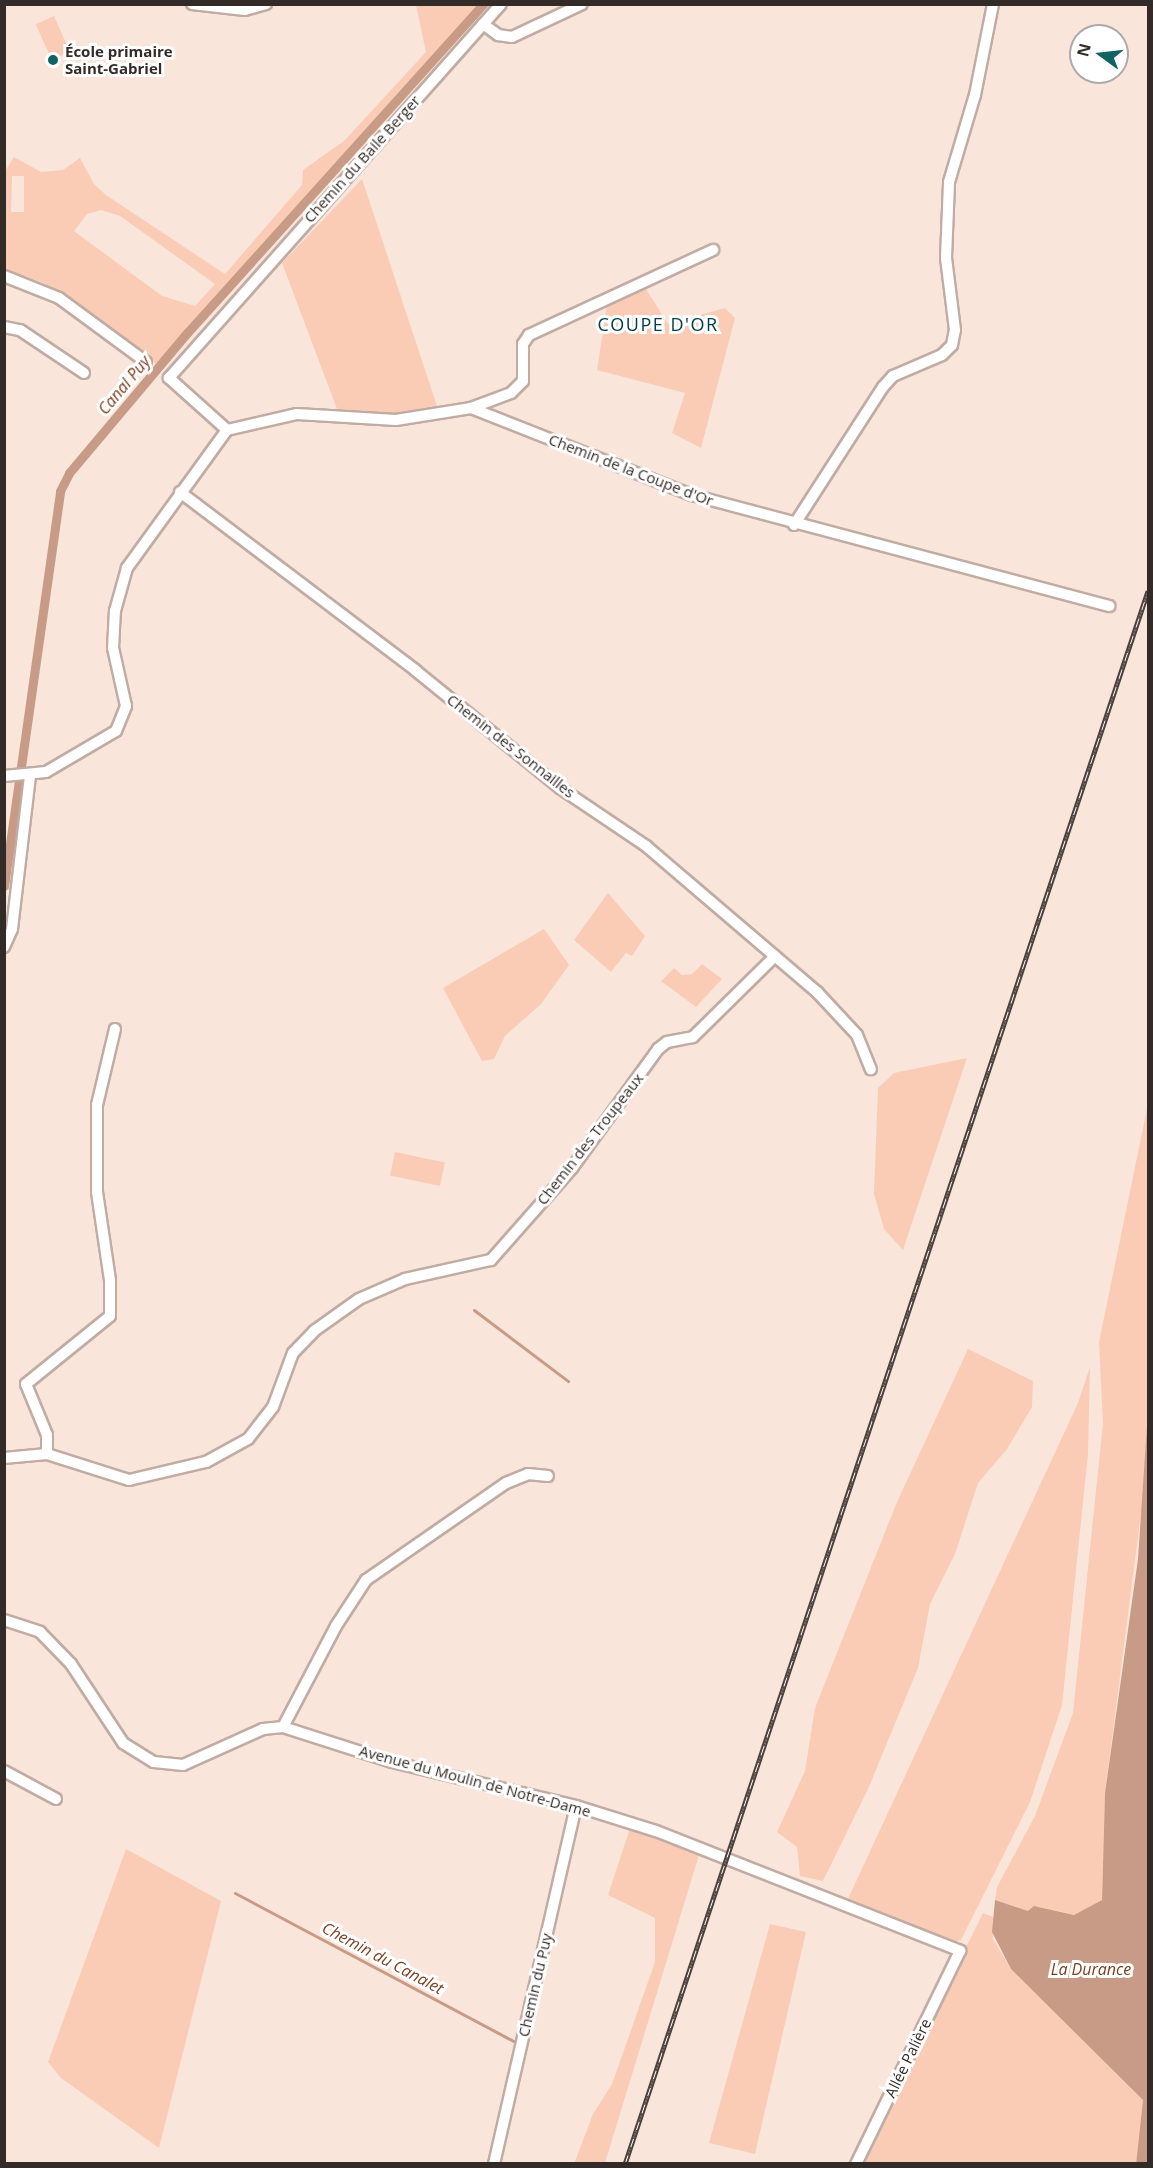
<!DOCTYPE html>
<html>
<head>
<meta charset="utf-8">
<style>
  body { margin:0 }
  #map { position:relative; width:1153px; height:2168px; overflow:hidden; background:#fae5db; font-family:"Open Sans",sans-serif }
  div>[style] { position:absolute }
  .green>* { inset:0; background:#faccb5; transform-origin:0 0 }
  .water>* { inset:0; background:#c79b85 }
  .stream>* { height:3px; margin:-1.5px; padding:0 1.5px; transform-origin:1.5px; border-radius:1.5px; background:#c79b85 }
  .canal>* { height:9px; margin:-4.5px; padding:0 4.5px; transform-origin:4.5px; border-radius:4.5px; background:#c79b85 }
  .roads { filter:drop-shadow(2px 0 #c0aca3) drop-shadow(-2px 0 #c0aca3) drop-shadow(0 2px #c0aca3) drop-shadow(0 -2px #c0aca3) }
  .minor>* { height:10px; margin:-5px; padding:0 5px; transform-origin:5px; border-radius:5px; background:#fff }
  .rail>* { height:5px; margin-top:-2.5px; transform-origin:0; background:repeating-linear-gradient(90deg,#fff 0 9px,#4a403c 0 18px); box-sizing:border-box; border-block:2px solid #4a403c }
  .dots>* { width:16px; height:16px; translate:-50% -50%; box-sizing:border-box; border:3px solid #fff; border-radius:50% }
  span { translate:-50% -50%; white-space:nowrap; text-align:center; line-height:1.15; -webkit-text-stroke:6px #fff; paint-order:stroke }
  .poi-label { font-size:15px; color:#332b27; font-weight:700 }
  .left { translate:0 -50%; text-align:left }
  .street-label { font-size:15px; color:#332b27 }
  .water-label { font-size:16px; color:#7a4021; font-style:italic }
  .quarter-label { font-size:18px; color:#004244; letter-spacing:1.5px }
  .frame { position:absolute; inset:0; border:6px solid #332b27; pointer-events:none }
  .north { position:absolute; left:1069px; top:24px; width:60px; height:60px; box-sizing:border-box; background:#fff; border:2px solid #adaaa9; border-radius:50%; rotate:285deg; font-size:16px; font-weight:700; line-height:24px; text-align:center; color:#332b27 }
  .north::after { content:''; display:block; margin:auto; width:21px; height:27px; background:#106263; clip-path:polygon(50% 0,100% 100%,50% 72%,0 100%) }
</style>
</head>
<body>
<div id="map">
  <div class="green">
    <i style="clip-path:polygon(evenodd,416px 5px,480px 5px,156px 364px,44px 283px,5px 269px,5px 171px,14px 157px,41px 172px,63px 170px,80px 158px,94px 184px,106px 195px,225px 274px,302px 185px,303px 170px,344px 141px,426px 52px,416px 5px,12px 176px,24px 176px,24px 212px,11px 212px,12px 176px,416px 5px,101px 210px,120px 216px,215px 284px,195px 306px,162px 296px,74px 231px,87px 214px,101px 210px)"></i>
    <i style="left:54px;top:16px;width:39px;height:20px;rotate:66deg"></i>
    <i style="clip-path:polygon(362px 179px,437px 406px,397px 416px,337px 409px,282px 263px)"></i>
    <i style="clip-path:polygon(646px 289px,668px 324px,725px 308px,735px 318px,701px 448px,672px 433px,685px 393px,597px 370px,607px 305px)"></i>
    <i style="clip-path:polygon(608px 893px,645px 936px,632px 956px,626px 953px,611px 972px,574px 940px)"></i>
    <i style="clip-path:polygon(544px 929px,569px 965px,541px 1004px,505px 1036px,494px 1059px,482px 1061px,443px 988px)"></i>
    <i style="clip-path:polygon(702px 964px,722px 979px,696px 1007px,661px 981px,674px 968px,682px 975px,692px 974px)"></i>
    <i style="clip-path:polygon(967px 1058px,903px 1250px,884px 1229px,874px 1194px,878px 1088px,894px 1073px)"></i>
    <i style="clip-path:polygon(1148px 1104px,1147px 1467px,1105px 1793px,1102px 1900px,1075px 1915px,1034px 1906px,1028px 1912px,995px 1900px,997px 1887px,1035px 1816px,1073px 1713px,1103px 1423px,1099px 1342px)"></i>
    <i style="left:395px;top:1152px;width:51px;height:24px;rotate:12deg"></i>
    <i style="clip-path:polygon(968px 1349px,1033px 1381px,1032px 1407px,1007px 1449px,978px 1483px,955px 1554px,930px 1604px,918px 1668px,868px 1789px,823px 1881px,800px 1876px,797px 1847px,777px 1832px,805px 1771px,815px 1708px,897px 1502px)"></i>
    <i style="clip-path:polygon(1090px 1367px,1088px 1454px,1062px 1705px,1030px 1802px,961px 1940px,954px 1942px,847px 1901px,1078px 1403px)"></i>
    <i style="clip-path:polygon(630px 1828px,699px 1855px,605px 2163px,574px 2164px,593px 2114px,612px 2084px,655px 1962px,655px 1918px,608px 1895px)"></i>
    <i style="clip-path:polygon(126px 1849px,221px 1901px,159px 2148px,61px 2078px,48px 2062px)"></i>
    <i style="clip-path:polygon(983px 1913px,993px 1917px,993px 1939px,1011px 1969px,1143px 2100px,1136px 2163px,859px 2164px)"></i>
    <i style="clip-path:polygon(770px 1924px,806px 1932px,755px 2154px,709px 2143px)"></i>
  </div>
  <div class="water">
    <i style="clip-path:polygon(1148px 1411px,1148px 2163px,1136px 2164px,1143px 2100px,1011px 1969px,992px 1932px,995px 1900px,1028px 1911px,1034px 1906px,1074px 1915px,1102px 1900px,1105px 1793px,1138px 1559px)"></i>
  </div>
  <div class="stream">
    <i style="left:474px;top:1310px;width:118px;rotate:37.1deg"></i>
    <i style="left:235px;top:1893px;width:322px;rotate:28deg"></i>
  </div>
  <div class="canal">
    <i style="left:4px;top:886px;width:399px;rotate:-81.9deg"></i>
    <i style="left:60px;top:491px;width:20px;rotate:-63deg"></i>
    <i style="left:69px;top:473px;width:183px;rotate:-49.9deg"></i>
    <i style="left:187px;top:333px;width:443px;rotate:-48deg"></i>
  </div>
  <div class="roads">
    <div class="minor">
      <i style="left:192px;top:4px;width:53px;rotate:6.5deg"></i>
      <i style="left:245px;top:10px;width:22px;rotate:-16deg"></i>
      <i style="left:483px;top:24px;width:19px;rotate:36deg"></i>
      <i style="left:498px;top:35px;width:14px;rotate:8deg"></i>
      <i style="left:512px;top:37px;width:77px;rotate:-25.2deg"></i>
      <i style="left:4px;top:276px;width:59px;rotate:21.8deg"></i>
      <i style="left:59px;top:298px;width:108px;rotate:36.3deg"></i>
      <i style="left:4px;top:327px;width:16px;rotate:11deg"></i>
      <i style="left:20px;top:330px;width:77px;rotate:33.9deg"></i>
      <i style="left:471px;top:408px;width:43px;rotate:-20.6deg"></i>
      <i style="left:511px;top:393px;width:17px;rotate:-45deg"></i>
      <i style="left:523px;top:381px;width:37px;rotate:-90deg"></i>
      <i style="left:523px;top:344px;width:11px;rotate:-56deg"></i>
      <i style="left:529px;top:335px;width:203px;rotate:-24.8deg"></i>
      <i style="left:227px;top:430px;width:78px;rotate:-138.1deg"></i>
      <i style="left:169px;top:378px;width:500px;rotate:-48.4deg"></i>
      <i style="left:180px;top:492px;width:295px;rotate:37.1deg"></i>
      <i style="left:415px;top:670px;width:187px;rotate:39.1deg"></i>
      <i style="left:560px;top:788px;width:104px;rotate:34deg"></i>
      <i style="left:646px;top:846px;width:225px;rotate:40.5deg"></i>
      <i style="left:817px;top:992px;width:59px;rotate:47.1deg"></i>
      <i style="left:857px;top:1035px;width:37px;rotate:68deg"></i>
      <i style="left:794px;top:525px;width:164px;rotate:-57.2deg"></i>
      <i style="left:883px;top:387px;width:15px;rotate:-48deg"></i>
      <i style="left:893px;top:376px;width:53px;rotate:-23.2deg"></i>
      <i style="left:942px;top:355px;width:14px;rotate:-45deg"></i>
      <i style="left:952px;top:345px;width:15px;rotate:-79deg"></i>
      <i style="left:955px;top:330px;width:73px;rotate:-97.1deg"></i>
      <i style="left:946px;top:258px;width:76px;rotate:-87.7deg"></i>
      <i style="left:949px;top:182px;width:91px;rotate:-73.4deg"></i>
      <i style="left:975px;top:95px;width:93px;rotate:-78.8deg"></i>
      <i style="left:4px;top:776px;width:42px;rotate:-5.4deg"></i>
      <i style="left:46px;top:772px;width:81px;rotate:-30.4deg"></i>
      <i style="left:116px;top:731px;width:27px;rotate:-68deg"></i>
      <i style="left:126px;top:706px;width:59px;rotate:-102.6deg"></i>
      <i style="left:113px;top:648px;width:37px;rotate:-87deg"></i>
      <i style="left:115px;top:611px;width:45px;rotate:-74.4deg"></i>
      <i style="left:127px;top:568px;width:170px;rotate:-54.1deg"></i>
      <i style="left:227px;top:430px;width:72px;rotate:-12.9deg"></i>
      <i style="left:297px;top:414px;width:99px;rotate:3.5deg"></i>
      <i style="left:396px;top:420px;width:76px;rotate:-9.1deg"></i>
      <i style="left:471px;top:408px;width:238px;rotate:21.5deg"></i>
      <i style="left:692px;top:495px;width:432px;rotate:14.9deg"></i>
      <i style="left:4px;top:947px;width:20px;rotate:-66deg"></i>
      <i style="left:12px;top:929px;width:154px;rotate:-83.3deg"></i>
      <i style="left:47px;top:1454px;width:19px;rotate:-90deg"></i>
      <i style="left:47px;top:1435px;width:55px;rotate:-112.4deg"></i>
      <i style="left:26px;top:1384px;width:108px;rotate:-39deg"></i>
      <i style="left:110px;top:1316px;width:36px;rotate:-90deg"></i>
      <i style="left:110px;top:1280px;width:89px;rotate:-98.4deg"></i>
      <i style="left:97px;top:1192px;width:87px;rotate:-90deg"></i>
      <i style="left:97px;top:1105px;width:78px;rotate:-76.7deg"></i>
      <i style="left:4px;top:1458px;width:43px;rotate:-5.3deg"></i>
      <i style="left:47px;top:1454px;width:86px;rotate:17.6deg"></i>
      <i style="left:129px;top:1480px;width:79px;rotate:-13.2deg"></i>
      <i style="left:206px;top:1462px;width:48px;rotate:-28.7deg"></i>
      <i style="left:248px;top:1439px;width:41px;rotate:-52deg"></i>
      <i style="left:273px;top:1407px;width:58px;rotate:-69.7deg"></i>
      <i style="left:293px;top:1353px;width:30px;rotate:-46deg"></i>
      <i style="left:314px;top:1331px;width:55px;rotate:-35.4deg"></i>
      <i style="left:359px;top:1299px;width:50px;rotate:-23.5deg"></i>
      <i style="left:405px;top:1279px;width:88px;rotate:-12.5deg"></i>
      <i style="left:491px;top:1260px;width:123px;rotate:-48.6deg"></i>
      <i style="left:572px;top:1168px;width:147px;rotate:-54.1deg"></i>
      <i style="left:658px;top:1049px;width:11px;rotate:-38deg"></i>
      <i style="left:667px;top:1042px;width:26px;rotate:-11deg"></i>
      <i style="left:693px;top:1037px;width:115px;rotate:-44.6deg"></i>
      <i style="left:4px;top:1620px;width:38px;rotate:18deg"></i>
      <i style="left:40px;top:1632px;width:45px;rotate:45.9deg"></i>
      <i style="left:71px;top:1664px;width:95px;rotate:56.6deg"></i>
      <i style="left:123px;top:1743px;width:36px;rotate:32deg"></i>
      <i style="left:154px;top:1762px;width:29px;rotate:6deg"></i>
      <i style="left:183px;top:1765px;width:88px;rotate:-24.2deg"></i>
      <i style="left:263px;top:1729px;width:20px;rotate:-6deg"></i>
      <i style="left:283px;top:1727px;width:114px;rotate:17.8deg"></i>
      <i style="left:392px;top:1762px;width:189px;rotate:13.4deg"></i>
      <i style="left:576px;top:1806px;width:84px;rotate:17.4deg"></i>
      <i style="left:656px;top:1831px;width:327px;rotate:21.5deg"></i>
      <i style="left:960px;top:1951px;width:237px;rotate:116deg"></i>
      <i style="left:283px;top:1727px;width:114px;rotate:-62.3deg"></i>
      <i style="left:336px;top:1626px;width:55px;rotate:-56.9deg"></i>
      <i style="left:366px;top:1580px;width:170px;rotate:-34.7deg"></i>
      <i style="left:506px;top:1483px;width:24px;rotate:-22deg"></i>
      <i style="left:528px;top:1474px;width:20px;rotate:6deg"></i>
      <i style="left:4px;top:1771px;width:59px;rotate:28.3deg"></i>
      <i style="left:494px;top:2164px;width:367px;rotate:-77.1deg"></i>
    </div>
  </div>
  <div class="rail">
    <i style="left:625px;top:2164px;width:1658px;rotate:-71.61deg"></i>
  </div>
  <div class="dots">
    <i style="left:53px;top:60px;background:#106263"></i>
  </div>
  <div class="poi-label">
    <span class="left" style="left:65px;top:60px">École primaire<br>Saint-Gabriel</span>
  </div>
  <div class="street-label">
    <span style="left:362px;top:159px;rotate:-48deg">Chemin du Baile Berger</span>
    <span style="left:631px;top:470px;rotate:21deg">Chemin de la Coupe d'Or</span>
    <span style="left:511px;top:746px;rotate:38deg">Chemin des Sonnailles</span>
    <span style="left:590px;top:1139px;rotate:-52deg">Chemin des Troupeaux</span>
    <span style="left:475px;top:1781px;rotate:15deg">Avenue du Moulin de Notre-Dame</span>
    <span style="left:535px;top:1985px;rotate:-77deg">Chemin du Puy</span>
    <span style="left:908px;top:2058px;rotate:-64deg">Allée Palière</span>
  </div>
  <div class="water-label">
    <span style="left:124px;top:385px;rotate:-50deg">Canal Puy</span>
    <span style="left:383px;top:1958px;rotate:28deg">Chemin du Canalet</span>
    <span style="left:1091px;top:1969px">La Durance</span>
  </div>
  <div class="quarter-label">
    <span style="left:658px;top:324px">COUPE D'OR</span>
  </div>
  <div class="frame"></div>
  <div class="north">N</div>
</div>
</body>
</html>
